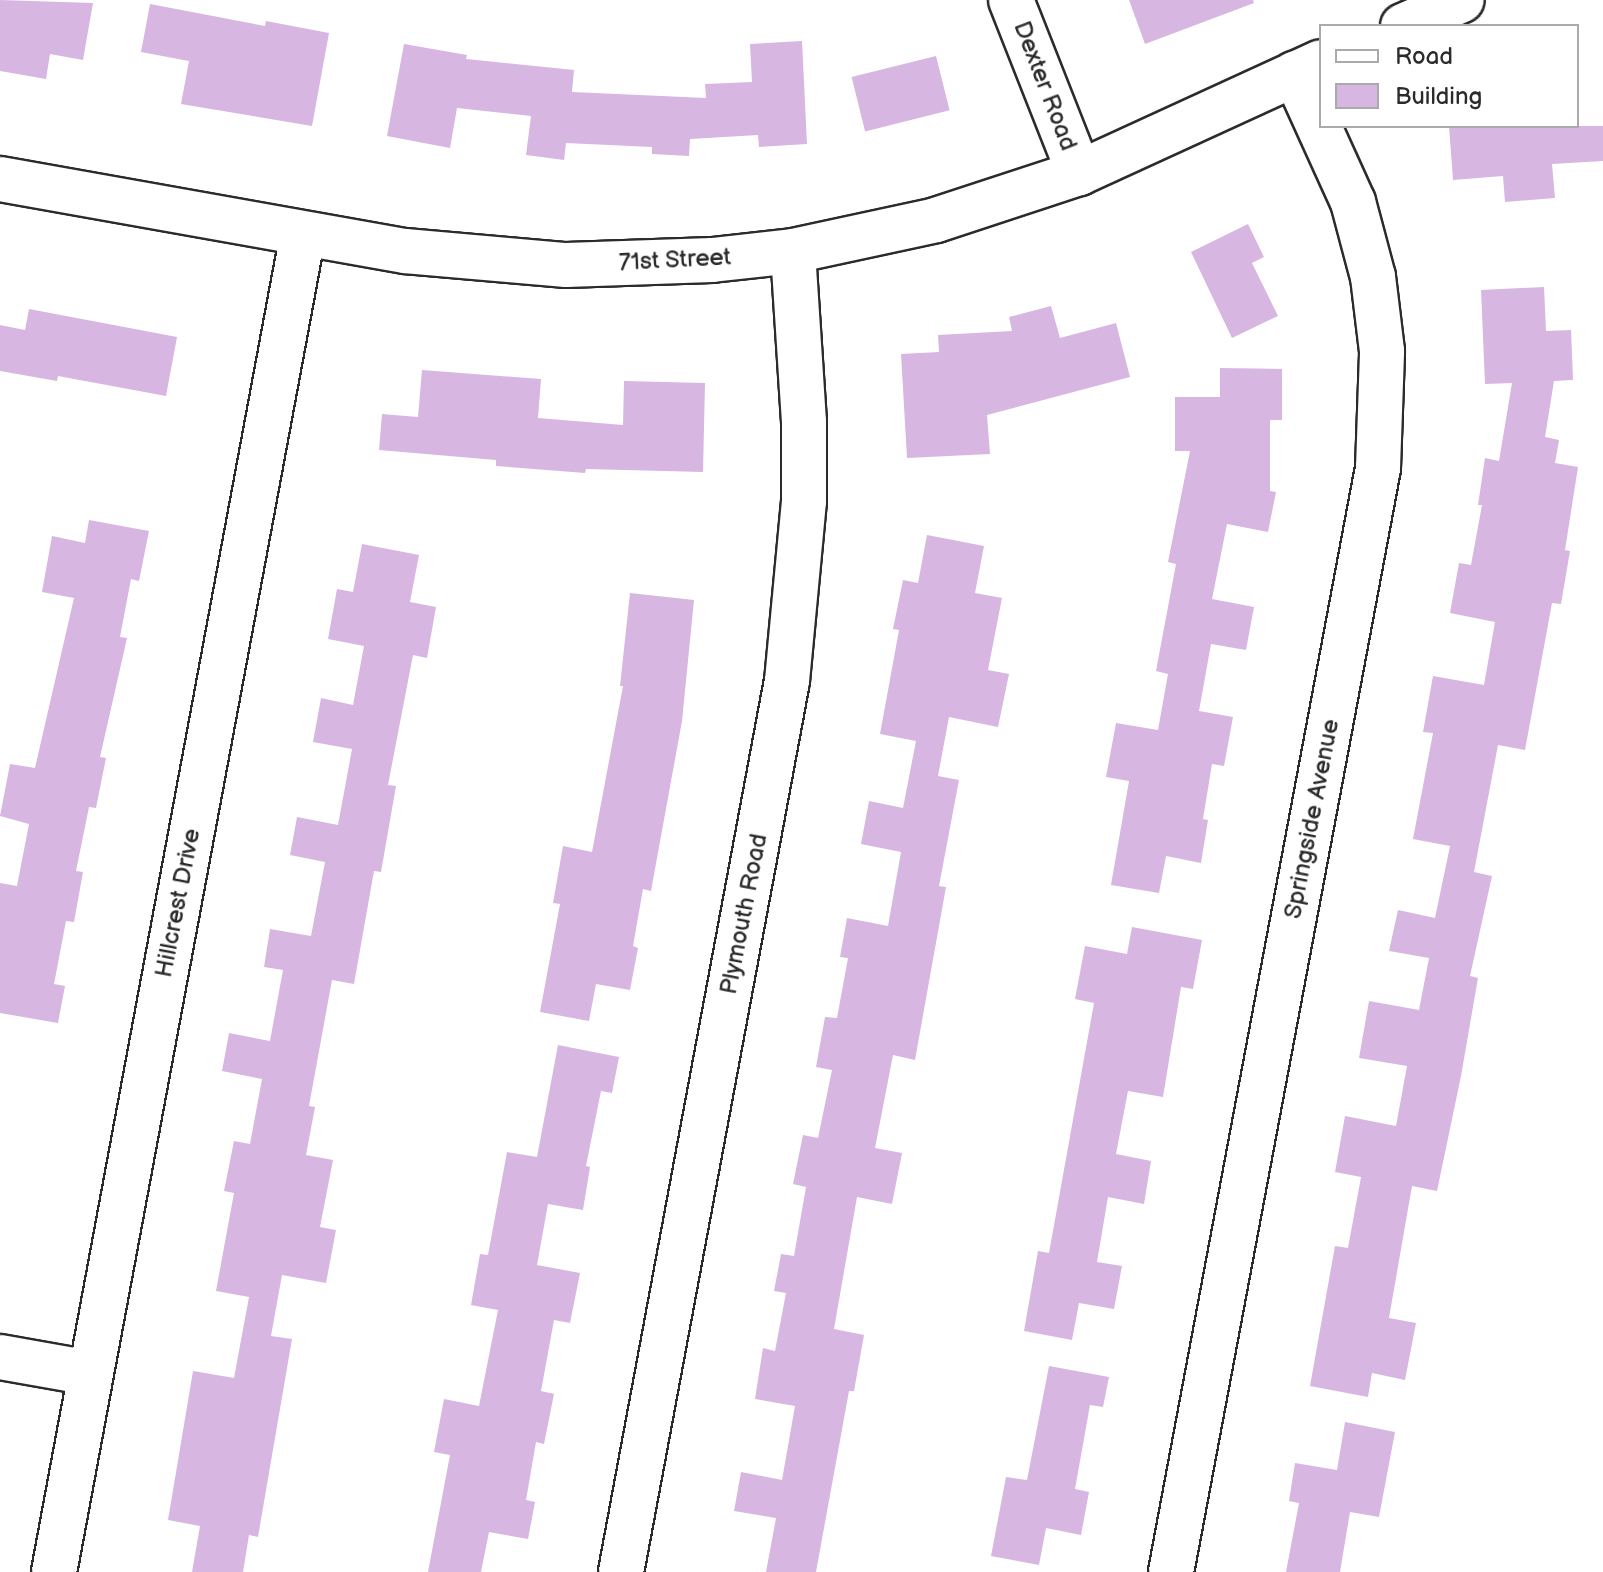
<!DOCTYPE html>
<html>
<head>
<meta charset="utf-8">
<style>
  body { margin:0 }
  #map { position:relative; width:1603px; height:1572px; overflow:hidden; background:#fff; font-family:"Balsamiq Sans",sans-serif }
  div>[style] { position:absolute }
  .building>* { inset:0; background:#d7b6e2; transform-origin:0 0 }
  .roads { filter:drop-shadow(2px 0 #2b2b2b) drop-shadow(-2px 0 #2b2b2b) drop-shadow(0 2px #2b2b2b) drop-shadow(0 -2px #2b2b2b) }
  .minor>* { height:44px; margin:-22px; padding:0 22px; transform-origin:22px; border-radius:22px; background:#fff }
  span { translate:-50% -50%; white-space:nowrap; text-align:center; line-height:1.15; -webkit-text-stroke:6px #fff; paint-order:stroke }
  .street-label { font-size:24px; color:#2b2b2b }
  .legend { position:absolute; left:1319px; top:24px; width:260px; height:104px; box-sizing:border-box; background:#fff; border:2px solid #aaa; margin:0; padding:10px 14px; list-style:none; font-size:24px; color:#2b2b2b }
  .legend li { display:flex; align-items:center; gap:16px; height:40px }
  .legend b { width:40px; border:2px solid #aaa }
</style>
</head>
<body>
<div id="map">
  <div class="building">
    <i style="clip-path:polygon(0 0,93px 3px,83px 60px,50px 54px,46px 79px,0 71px)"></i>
    <i style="clip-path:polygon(1129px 0,1253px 0,1254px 3px,1145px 44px)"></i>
    <i style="clip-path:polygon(150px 4px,265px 26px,266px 21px,329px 33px,312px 126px,181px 104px,189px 61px,141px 52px)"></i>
    <i style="clip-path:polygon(802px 41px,807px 144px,759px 147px,758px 135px,690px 139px,689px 156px,652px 154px,652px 147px,566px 143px,564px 160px,526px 155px,531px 116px,457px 108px,450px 148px,387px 136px,404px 44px,467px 55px,466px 59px,574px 70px,572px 92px,706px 98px,705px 84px,752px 82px,750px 44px)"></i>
    <i style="left:936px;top:56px;width:56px;height:87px;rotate:76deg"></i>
    <i style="clip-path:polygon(1449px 126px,1603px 126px,1603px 161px,1552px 164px,1555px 198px,1505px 202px,1503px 176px,1453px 180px)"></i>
    <i style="clip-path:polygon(1248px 224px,1264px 257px,1252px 263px,1278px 316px,1232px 338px,1191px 252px)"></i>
    <i style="clip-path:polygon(1544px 287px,1546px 331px,1571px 330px,1573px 380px,1554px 381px,1545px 437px,1559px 440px,1555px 463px,1578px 467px,1565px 550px,1570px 551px,1561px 604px,1552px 603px,1525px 750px,1498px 745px,1474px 872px,1492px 876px,1470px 976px,1478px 978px,1461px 1076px,1437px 1191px,1412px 1186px,1389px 1318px,1416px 1323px,1405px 1380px,1372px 1373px,1368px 1397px,1310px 1386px,1335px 1246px,1348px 1248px,1361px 1177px,1335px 1172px,1345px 1116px,1396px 1126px,1407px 1066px,1359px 1058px,1369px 1001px,1419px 1010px,1429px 958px,1389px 951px,1398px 910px,1435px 918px,1450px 846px,1413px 839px,1433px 733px,1423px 732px,1433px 676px,1484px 685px,1495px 622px,1450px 613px,1459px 563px,1471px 565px,1482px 505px,1478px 505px,1485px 458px,1499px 461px,1512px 383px,1485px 384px,1481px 290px)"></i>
    <i style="clip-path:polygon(1051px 306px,1060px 338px,1116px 323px,1130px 377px,987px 415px,990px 454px,907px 458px,901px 354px,939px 352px,938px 335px,1012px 331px,1009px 317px)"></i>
    <i style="clip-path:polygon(29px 309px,177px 337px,166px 396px,58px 376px,57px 381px,0 371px,0 325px,25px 330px)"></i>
    <i style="clip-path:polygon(1220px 368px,1282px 369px,1282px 420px,1270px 420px,1270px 491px,1276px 492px,1268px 532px,1227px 524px,1212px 599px,1254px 607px,1246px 650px,1211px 644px,1199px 711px,1233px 717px,1224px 766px,1212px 764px,1203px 819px,1208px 820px,1201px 863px,1166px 856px,1159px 893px,1111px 885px,1129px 781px,1106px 777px,1116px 723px,1158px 730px,1168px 674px,1156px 671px,1176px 564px,1168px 562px,1190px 451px,1175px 451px,1175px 397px,1220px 397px)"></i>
    <i style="clip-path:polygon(422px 370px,541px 379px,538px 418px,623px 425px,624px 381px,705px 383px,703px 472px,586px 469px,585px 473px,496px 466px,496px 460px,379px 450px,382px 414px,418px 417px)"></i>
    <i style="clip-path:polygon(89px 520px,149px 531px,139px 581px,131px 579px,120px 637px,127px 638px,100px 757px,106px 758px,96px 808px,89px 807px,76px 871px,83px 872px,74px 922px,66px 921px,54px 984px,65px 986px,58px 1023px,0 1013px,0 883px,17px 886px,29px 824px,0 816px,10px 764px,35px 768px,74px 598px,42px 592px,52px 536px,85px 543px)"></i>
    <i style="clip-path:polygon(927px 535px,984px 546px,975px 593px,1002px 598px,988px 670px,1009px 674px,998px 727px,949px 717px,938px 776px,959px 780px,939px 886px,946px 887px,915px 1060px,893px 1055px,875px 1148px,902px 1153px,892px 1204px,857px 1197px,834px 1329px,864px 1335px,854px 1391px,849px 1391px,816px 1572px,766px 1572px,776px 1518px,734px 1511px,741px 1472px,782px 1480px,795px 1406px,755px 1399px,763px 1348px,775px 1351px,786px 1293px,774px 1291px,781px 1254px,794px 1256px,806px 1187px,793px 1184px,803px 1135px,818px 1138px,832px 1070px,816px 1067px,825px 1017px,837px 1018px,848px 958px,840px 957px,847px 918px,888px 926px,901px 852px,861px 844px,869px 801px,903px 808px,916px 741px,880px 734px,899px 630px,893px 629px,903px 580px,918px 583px)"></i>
    <i style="clip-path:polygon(362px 544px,419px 555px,410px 602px,436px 607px,427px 658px,413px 655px,388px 785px,396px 786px,381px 872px,374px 871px,354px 984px,332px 980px,309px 1106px,315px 1107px,306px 1155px,333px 1160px,320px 1227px,336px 1230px,326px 1283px,282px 1275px,271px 1336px,292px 1339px,258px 1537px,249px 1535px,243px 1572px,192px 1572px,200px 1526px,168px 1520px,193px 1371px,234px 1378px,249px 1297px,216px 1291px,234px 1193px,224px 1191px,234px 1141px,250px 1144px,262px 1079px,222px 1071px,229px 1033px,270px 1041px,283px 970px,264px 967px,270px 929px,311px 936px,325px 862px,290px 855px,297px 817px,338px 825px,352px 749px,313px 742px,321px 698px,353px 705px,364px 646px,328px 639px,337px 589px,353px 592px)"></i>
    <i style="clip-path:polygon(630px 593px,694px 600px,682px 721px,651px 891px,643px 889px,633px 946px,638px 948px,630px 990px,596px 984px,589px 1021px,540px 1012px,560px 904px,553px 903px,563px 846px,592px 852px,623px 686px,620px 686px)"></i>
    <i style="clip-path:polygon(1132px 927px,1202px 940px,1193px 989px,1181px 987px,1163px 1097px,1128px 1091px,1116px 1154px,1151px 1161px,1144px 1204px,1108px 1197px,1097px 1262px,1122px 1266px,1114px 1309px,1079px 1303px,1072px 1340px,1024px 1331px,1038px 1251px,1049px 1253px,1094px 1003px,1075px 999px,1085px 946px,1127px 954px)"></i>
    <i style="clip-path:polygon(558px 1045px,619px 1057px,612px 1093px,601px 1091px,586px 1166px,590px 1167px,583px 1210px,548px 1204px,537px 1265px,580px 1273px,570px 1323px,554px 1320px,541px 1391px,554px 1394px,544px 1444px,536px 1442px,526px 1500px,535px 1502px,528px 1539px,489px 1532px,481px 1572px,428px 1572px,450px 1455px,434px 1452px,444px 1399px,479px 1406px,498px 1310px,471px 1305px,480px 1254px,488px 1255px,507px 1152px,537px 1157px)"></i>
    <i style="clip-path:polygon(1049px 1366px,1109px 1377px,1103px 1407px,1090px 1405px,1075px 1489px,1089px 1492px,1081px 1535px,1046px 1528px,1039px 1565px,991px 1556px,1006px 1477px,1027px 1480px)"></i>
    <i style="clip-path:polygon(1345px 1422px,1395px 1432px,1379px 1517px,1350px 1512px,1340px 1572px,1286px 1572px,1299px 1503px,1289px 1501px,1295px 1463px,1337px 1470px)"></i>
  </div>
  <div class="roads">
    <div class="minor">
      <i style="left:1011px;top:0;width:186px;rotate:68.5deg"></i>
      <i style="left:1403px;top:26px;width:64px;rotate:-23.8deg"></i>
      <i style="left:0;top:179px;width:411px;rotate:10.1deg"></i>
      <i style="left:405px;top:251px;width:162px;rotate:5deg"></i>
      <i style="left:566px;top:265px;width:146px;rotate:-2deg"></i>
      <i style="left:712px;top:260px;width:81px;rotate:-6.3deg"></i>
      <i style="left:793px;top:251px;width:146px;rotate:-12.2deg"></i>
      <i style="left:936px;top:220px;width:151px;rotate:-18.2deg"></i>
      <i style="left:1079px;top:173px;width:266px;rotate:-24.6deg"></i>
      <i style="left:0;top:1357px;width:92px;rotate:10deg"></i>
      <i style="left:54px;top:1572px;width:1361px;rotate:-79.46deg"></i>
      <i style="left:621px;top:1572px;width:906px;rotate:-79.45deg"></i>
      <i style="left:787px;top:681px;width:181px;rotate:-84.6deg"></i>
      <i style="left:804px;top:501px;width:79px;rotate:-90deg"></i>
      <i style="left:804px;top:422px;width:171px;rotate:-93.7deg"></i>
      <i style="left:1171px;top:1572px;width:1123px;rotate:-79.38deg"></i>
      <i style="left:1378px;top:468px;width:117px;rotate:-88deg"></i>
      <i style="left:1382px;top:351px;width:75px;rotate:-96.9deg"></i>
      <i style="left:1373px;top:277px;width:78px;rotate:-104.9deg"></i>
      <i style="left:1353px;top:202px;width:141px;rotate:-114.4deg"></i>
    </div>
  </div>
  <div class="street-label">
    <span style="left:1045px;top:86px;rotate:69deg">Dexter Road</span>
    <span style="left:675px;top:260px;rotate:-3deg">71st Street</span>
    <span style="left:1312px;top:819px;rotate:-79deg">Springside Avenue</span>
    <span style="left:178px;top:903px;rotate:-79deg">Hillcrest Drive</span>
    <span style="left:744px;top:914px;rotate:-79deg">Plymouth Road</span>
  </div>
  <ul class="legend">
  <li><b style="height:10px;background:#fff"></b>Road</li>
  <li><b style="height:22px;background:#d7b6e2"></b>Building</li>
  </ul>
</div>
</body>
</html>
